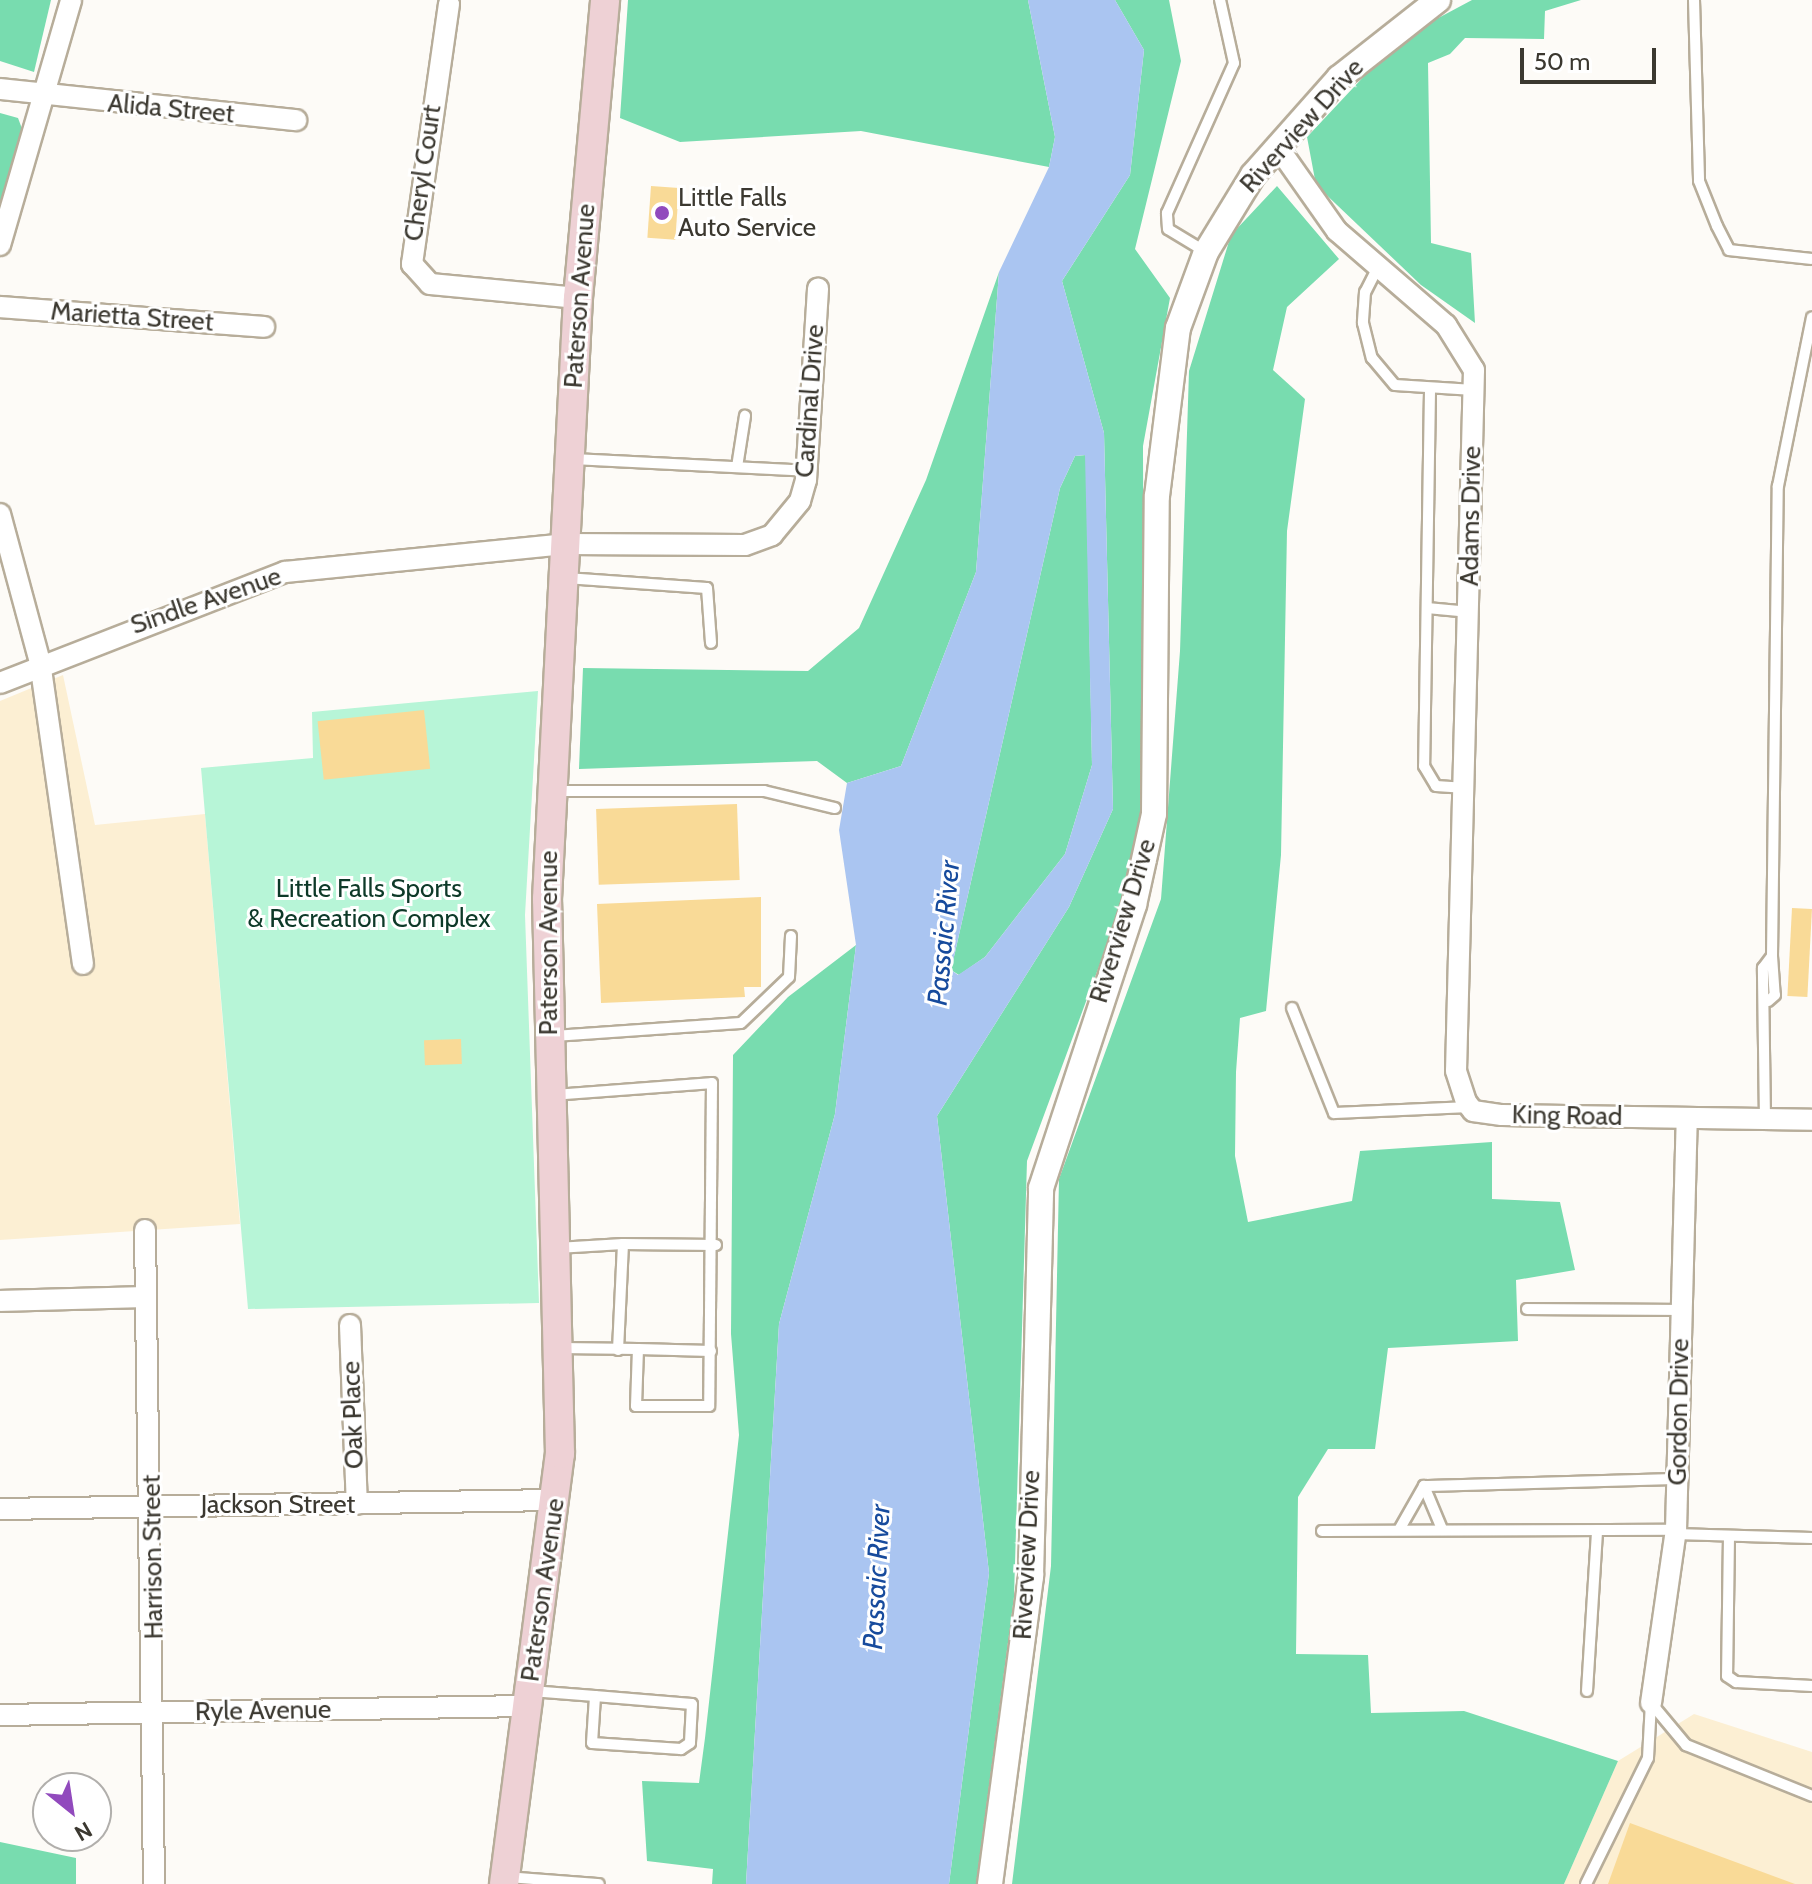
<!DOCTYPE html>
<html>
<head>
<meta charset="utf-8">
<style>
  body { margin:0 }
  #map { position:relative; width:1812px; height:1884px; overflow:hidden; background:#fdfbf7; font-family:Cabin,sans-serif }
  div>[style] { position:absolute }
  .built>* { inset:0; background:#fcefd3 }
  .green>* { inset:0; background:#b7f5d7 }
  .forest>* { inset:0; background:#78dcaf }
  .water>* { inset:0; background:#aac5f1 }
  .building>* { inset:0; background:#f9da97; transform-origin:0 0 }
  .roads { filter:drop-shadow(2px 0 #b7ad9a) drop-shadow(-2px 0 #b7ad9a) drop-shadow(0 2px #b7ad9a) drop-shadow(0 -2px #b7ad9a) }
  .service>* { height:10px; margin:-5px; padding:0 5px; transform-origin:5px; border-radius:5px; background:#fff }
  .minor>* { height:20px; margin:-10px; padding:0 10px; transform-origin:10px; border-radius:10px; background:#fff }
  .tertiary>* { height:24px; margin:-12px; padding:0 12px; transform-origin:12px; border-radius:12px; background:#fff }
  .secondary>* { height:28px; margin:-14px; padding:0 14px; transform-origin:14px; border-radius:14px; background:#eed1d5 }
  .dots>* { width:22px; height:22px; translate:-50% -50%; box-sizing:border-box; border:4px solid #fff; border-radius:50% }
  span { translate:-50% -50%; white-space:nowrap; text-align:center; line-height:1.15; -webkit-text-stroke:6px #fff; paint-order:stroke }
  .street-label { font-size:26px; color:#3b3830 }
  .poi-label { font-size:26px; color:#3b3830 }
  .left { translate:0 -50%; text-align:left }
  .park-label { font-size:26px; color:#0d3928 }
  .water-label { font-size:28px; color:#174b9d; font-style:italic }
  .north { position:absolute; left:32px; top:1772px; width:80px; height:80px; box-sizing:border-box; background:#fff; border:2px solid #b1afac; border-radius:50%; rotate:150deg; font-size:22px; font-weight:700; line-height:32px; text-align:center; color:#3b3830 }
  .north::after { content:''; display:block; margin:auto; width:28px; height:36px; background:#914abd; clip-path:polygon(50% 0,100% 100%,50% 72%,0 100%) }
  .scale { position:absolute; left:1520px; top:48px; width:136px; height:36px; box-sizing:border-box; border:4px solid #3b3830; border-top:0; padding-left:10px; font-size:24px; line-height:28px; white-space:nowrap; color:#3b3830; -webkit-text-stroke:6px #fff; paint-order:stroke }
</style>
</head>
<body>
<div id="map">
  <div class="built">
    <i style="clip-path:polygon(63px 675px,95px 825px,205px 814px,240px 1224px,0 1240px,0 701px)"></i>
    <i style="clip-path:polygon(1694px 1714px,1812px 1752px,1812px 1884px,1564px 1884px,1618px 1761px)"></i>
  </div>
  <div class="green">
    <i style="clip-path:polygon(538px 691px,525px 915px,539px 1303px,248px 1309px,201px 768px,313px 758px,312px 712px)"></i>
  </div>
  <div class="forest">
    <i style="clip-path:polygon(0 0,51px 0,34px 72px,0 61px)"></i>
    <i style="clip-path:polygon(628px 0,1028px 0,1055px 137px,1049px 167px,861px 131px,680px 142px,620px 118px)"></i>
    <i style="clip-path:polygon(1115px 0,1169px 0,1181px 61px,1135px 249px,1170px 298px,1143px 446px,1144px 779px,1135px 869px,1027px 1161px,1014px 1597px,976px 1884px,949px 1884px,989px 1573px,937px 1116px,1069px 907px,1113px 809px,1104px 433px,1062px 281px,1130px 175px,1144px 50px)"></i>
    <i style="clip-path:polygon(1472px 0,1581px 0,1545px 11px,1544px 39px,1465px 38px,1450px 54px,1428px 63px,1431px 243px,1471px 253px,1475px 323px,1421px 285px,1316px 185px,1307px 137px,1399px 39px)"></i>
    <i style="clip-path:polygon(0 113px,18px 118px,24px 134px,0 203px)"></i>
    <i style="clip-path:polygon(1277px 186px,1339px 259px,1287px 307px,1273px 370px,1305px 399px,1287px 531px,1281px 855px,1266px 1011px,1240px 1018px,1236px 1072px,1235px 1156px,1248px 1222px,1352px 1201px,1360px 1151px,1492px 1142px,1492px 1199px,1560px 1202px,1575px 1270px,1516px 1280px,1518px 1341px,1388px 1348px,1375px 1449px,1328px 1449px,1298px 1497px,1296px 1654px,1368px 1655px,1371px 1713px,1464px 1711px,1618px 1761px,1564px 1884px,1012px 1884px,1051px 1566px,1059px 1179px,1161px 899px,1180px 651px,1189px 371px,1231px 235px)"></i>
    <i style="clip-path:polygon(999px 272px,976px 572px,901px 766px,847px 783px,817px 761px,579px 769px,583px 668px,808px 671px,859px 628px,926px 480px)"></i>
    <i style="clip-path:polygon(1086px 455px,1092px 765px,1065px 854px,985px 957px,959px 975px,951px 970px,1060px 488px,1075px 456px)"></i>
    <i style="clip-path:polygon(856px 945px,835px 1114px,779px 1324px,746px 1884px,712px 1884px,713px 1869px,647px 1861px,642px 1781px,699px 1783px,705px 1738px,739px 1435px,731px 1334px,733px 1055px,788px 997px)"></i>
    <i style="clip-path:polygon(0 1842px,76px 1858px,76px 1884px,0 1884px)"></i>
  </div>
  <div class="water">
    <i style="clip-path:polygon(evenodd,1028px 0,1115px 0,1144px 50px,1130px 175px,1062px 281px,1104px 433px,1113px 809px,1069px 907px,937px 1116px,989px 1573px,949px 1884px,746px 1884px,779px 1324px,835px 1114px,856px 945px,839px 830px,847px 783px,901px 766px,976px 572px,999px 272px,1049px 167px,1055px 137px,1028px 0,1085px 455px,1092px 765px,1065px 854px,985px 957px,958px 975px,951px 970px,1060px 488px,1075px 456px,1085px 455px)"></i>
  </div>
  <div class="building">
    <i style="left:651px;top:186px;width:28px;height:52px;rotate:4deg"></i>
    <i style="left:424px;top:710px;width:59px;height:107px;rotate:84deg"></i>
    <i style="left:737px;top:804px;width:76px;height:141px;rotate:88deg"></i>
    <i style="clip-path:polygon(761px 897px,761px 987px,744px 987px,745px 997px,601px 1003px,597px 904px)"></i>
    <i style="left:1792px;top:908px;width:20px;height:88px;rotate:3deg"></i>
    <i style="left:461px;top:1039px;width:25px;height:37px;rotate:88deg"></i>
    <i style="clip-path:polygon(1630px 1823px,1795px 1884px,1608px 1884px)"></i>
  </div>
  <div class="roads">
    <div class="service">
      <i style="left:1694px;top:0;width:181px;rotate:88.4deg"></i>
      <i style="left:1699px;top:181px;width:48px;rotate:68.2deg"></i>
      <i style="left:1717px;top:226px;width:27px;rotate:63deg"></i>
      <i style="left:1729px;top:250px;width:83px;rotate:6.2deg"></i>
      <i style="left:1206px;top:252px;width:44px;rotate:-148.8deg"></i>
      <i style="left:1168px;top:229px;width:16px;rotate:-94deg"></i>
      <i style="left:1167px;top:213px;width:164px;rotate:-65.9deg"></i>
      <i style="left:1234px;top:63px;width:65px;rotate:-102.5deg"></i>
      <i style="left:1378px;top:267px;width:28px;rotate:117deg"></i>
      <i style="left:1365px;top:292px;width:31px;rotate:94deg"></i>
      <i style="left:1363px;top:323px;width:36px;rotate:76deg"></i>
      <i style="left:1372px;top:358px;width:35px;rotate:50deg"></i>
      <i style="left:1395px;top:385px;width:79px;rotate:3.6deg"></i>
      <i style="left:1430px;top:391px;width:375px;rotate:90.9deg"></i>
      <i style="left:1424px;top:766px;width:23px;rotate:59deg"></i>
      <i style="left:1436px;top:786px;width:30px;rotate:4deg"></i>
      <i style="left:573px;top:459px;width:234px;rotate:2.9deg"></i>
      <i style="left:737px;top:467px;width:52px;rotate:-81.1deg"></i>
      <i style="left:566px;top:578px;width:141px;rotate:4.1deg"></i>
      <i style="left:707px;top:588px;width:55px;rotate:85.8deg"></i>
      <i style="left:1427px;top:608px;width:43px;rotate:5.3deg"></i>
      <i style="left:555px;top:791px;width:209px"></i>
      <i style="left:764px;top:791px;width:73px;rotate:13.5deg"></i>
      <i style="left:1772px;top:956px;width:470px;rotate:-89.3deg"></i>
      <i style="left:1778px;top:486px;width:172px;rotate:-78.6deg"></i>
      <i style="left:1292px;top:1008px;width:113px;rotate:68.2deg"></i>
      <i style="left:1334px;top:1113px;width:136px;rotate:-2.5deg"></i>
      <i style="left:554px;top:1036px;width:187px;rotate:-4deg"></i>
      <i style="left:741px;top:1023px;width:66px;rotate:-43.8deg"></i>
      <i style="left:789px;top:977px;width:41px;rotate:-87.2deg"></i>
      <i style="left:553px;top:1095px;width:159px;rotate:-4.3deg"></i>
      <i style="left:712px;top:1083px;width:323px;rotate:90.5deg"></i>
      <i style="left:709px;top:1406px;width:73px;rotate:180deg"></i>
      <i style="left:636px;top:1406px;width:57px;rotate:-88deg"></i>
      <i style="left:638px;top:1349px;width:77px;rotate:-179.3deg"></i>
      <i style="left:1765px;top:1120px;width:152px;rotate:-90.8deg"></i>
      <i style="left:1763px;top:968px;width:15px;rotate:-53deg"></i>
      <i style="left:1772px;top:956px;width:39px;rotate:86deg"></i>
      <i style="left:1775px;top:995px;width:9px;rotate:139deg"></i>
      <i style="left:557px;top:1248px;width:66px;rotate:-3.5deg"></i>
      <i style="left:1527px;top:1309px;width:155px;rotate:0.4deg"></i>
      <i style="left:638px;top:1349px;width:73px;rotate:1.6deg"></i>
      <i style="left:618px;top:1350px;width:106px;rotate:-87.3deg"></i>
      <i style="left:623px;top:1244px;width:93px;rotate:0.6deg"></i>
      <i style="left:1424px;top:1486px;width:254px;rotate:-1.6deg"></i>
      <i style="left:1424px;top:1486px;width:47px;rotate:67.3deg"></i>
      <i style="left:1399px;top:1530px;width:51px;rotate:-60.4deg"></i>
      <i style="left:1322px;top:1531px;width:354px;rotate:-0.2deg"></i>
      <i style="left:1675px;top:1534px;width:137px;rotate:1.7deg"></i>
      <i style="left:1729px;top:1536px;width:140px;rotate:90.8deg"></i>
      <i style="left:1727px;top:1676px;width:11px;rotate:34deg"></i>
      <i style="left:1736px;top:1682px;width:76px;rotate:3deg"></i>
      <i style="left:531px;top:1691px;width:64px;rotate:4.5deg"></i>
      <i style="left:595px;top:1696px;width:97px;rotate:4.7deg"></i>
      <i style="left:692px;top:1704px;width:39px;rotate:93deg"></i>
      <i style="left:690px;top:1743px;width:11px;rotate:146deg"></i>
      <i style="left:681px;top:1749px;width:89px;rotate:-176.1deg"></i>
      <i style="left:592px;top:1743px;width:47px;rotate:-86.3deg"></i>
      <i style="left:1587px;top:1691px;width:161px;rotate:-86.4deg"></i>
      <i style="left:1651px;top:1703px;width:55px;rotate:50.2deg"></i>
      <i style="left:1686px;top:1745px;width:136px;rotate:22deg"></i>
      <i style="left:507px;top:1877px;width:92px;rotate:4.4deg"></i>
      <i style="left:1586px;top:1884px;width:140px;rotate:-63.8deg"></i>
      <i style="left:1648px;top:1758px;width:55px;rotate:-86.9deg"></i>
    </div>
    <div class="minor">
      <i style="left:449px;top:4px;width:263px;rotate:98.1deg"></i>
      <i style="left:412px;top:264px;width:27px;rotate:48deg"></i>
      <i style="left:430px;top:284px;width:149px;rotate:5.4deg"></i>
      <i style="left:0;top:89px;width:298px;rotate:6deg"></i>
      <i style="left:1277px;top:146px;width:104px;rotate:54.8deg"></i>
      <i style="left:1337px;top:231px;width:144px;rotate:40.8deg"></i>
      <i style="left:1446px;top:325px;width:53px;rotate:58.1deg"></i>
      <i style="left:1474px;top:370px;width:701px;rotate:91.47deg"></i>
      <i style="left:1456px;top:1071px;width:33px;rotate:72deg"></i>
      <i style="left:1466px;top:1102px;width:11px;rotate:52deg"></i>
      <i style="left:1473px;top:1111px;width:29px;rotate:8deg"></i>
      <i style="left:1502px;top:1115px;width:310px;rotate:0.9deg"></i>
      <i style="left:0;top:245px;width:255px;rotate:-73.8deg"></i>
      <i style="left:0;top:307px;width:265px;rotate:4.3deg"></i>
      <i style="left:0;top:514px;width:153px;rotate:74.9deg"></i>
      <i style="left:40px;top:662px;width:305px;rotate:81.9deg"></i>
      <i style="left:0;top:683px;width:306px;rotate:-21.3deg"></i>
      <i style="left:285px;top:572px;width:281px;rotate:-5.7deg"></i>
      <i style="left:565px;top:544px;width:180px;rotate:0.3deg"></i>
      <i style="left:745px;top:545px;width:29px;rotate:-20deg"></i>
      <i style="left:772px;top:535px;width:44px;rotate:-50.5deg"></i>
      <i style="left:800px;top:501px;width:22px;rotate:-74deg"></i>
      <i style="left:806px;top:480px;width:192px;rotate:-86.4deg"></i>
      <i style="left:145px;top:1230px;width:654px;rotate:89.21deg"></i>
      <i style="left:0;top:1301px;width:145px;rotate:-1.6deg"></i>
      <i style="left:350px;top:1325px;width:179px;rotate:87.8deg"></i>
      <i style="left:0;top:1509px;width:555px;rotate:-0.93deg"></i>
      <i style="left:1651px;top:1703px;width:175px;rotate:-81.8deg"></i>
      <i style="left:1676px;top:1530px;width:412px;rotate:-88.5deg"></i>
      <i style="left:0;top:1715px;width:527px;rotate:-0.98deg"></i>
    </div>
    <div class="tertiary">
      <i style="left:990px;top:1884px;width:311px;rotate:-82.4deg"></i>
      <i style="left:1031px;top:1576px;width:388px;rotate:-88.5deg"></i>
      <i style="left:1041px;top:1188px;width:298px;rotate:-71.8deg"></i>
      <i style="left:1134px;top:905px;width:93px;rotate:-77.6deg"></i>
      <i style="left:1154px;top:814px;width:318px;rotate:-89.5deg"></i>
      <i style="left:1157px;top:496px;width:169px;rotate:-82.9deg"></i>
      <i style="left:1178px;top:328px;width:81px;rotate:-69.8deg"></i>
      <i style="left:1206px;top:252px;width:90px;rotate:-58.6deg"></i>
      <i style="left:1253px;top:175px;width:130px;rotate:-48.4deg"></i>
      <i style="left:1339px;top:78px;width:126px;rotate:-38.2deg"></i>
    </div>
    <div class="secondary">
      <i style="left:504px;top:1884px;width:434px;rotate:-82.6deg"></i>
      <i style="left:560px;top:1454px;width:555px;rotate:-91.34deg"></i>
      <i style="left:547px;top:899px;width:602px;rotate:-87.05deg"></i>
      <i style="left:578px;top:298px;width:299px;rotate:-84.8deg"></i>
    </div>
  </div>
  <div class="dots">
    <i style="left:662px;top:213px;background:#914abd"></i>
  </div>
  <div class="street-label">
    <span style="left:171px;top:109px;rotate:5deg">Alida Street</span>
    <span style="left:1302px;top:126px;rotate:-48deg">Riverview Drive</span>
    <span style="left:423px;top:173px;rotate:-82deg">Cheryl Court</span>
    <span style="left:580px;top:296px;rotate:-86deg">Paterson Avenue</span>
    <span style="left:132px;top:317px;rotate:4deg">Marietta Street</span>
    <span style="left:810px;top:401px;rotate:-86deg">Cardinal Drive</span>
    <span style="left:1471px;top:516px;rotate:-89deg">Adams Drive</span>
    <span style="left:206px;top:601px;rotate:-19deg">Sindle Avenue</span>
    <span style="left:1123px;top:921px;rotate:-73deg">Riverview Drive</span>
    <span style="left:549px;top:943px;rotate:-90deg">Paterson Avenue</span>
    <span style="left:1567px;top:1116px;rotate:1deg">King Road</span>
    <span style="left:1679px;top:1412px;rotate:-89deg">Gordon Drive</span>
    <span style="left:353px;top:1415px;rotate:-92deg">Oak Place</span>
    <span style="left:278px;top:1505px">Jackson Street</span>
    <span style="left:1027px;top:1555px;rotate:-87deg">Riverview Drive</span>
    <span style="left:153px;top:1557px;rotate:-91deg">Harrison Street</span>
    <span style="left:543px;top:1590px;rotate:-82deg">Paterson Avenue</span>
    <span style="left:263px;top:1711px;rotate:-1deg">Ryle Avenue</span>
  </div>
  <div class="poi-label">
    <span class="left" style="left:678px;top:213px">Little Falls<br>Auto Service</span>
  </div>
  <div class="park-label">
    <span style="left:369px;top:904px">Little Falls Sports<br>&amp; Recreation Complex</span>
  </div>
  <div class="water-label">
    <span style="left:943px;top:933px;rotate:-85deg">Passaic River</span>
    <span style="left:876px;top:1577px;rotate:-87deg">Passaic River</span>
  </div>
  <div class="north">N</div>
  <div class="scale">50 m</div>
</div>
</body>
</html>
